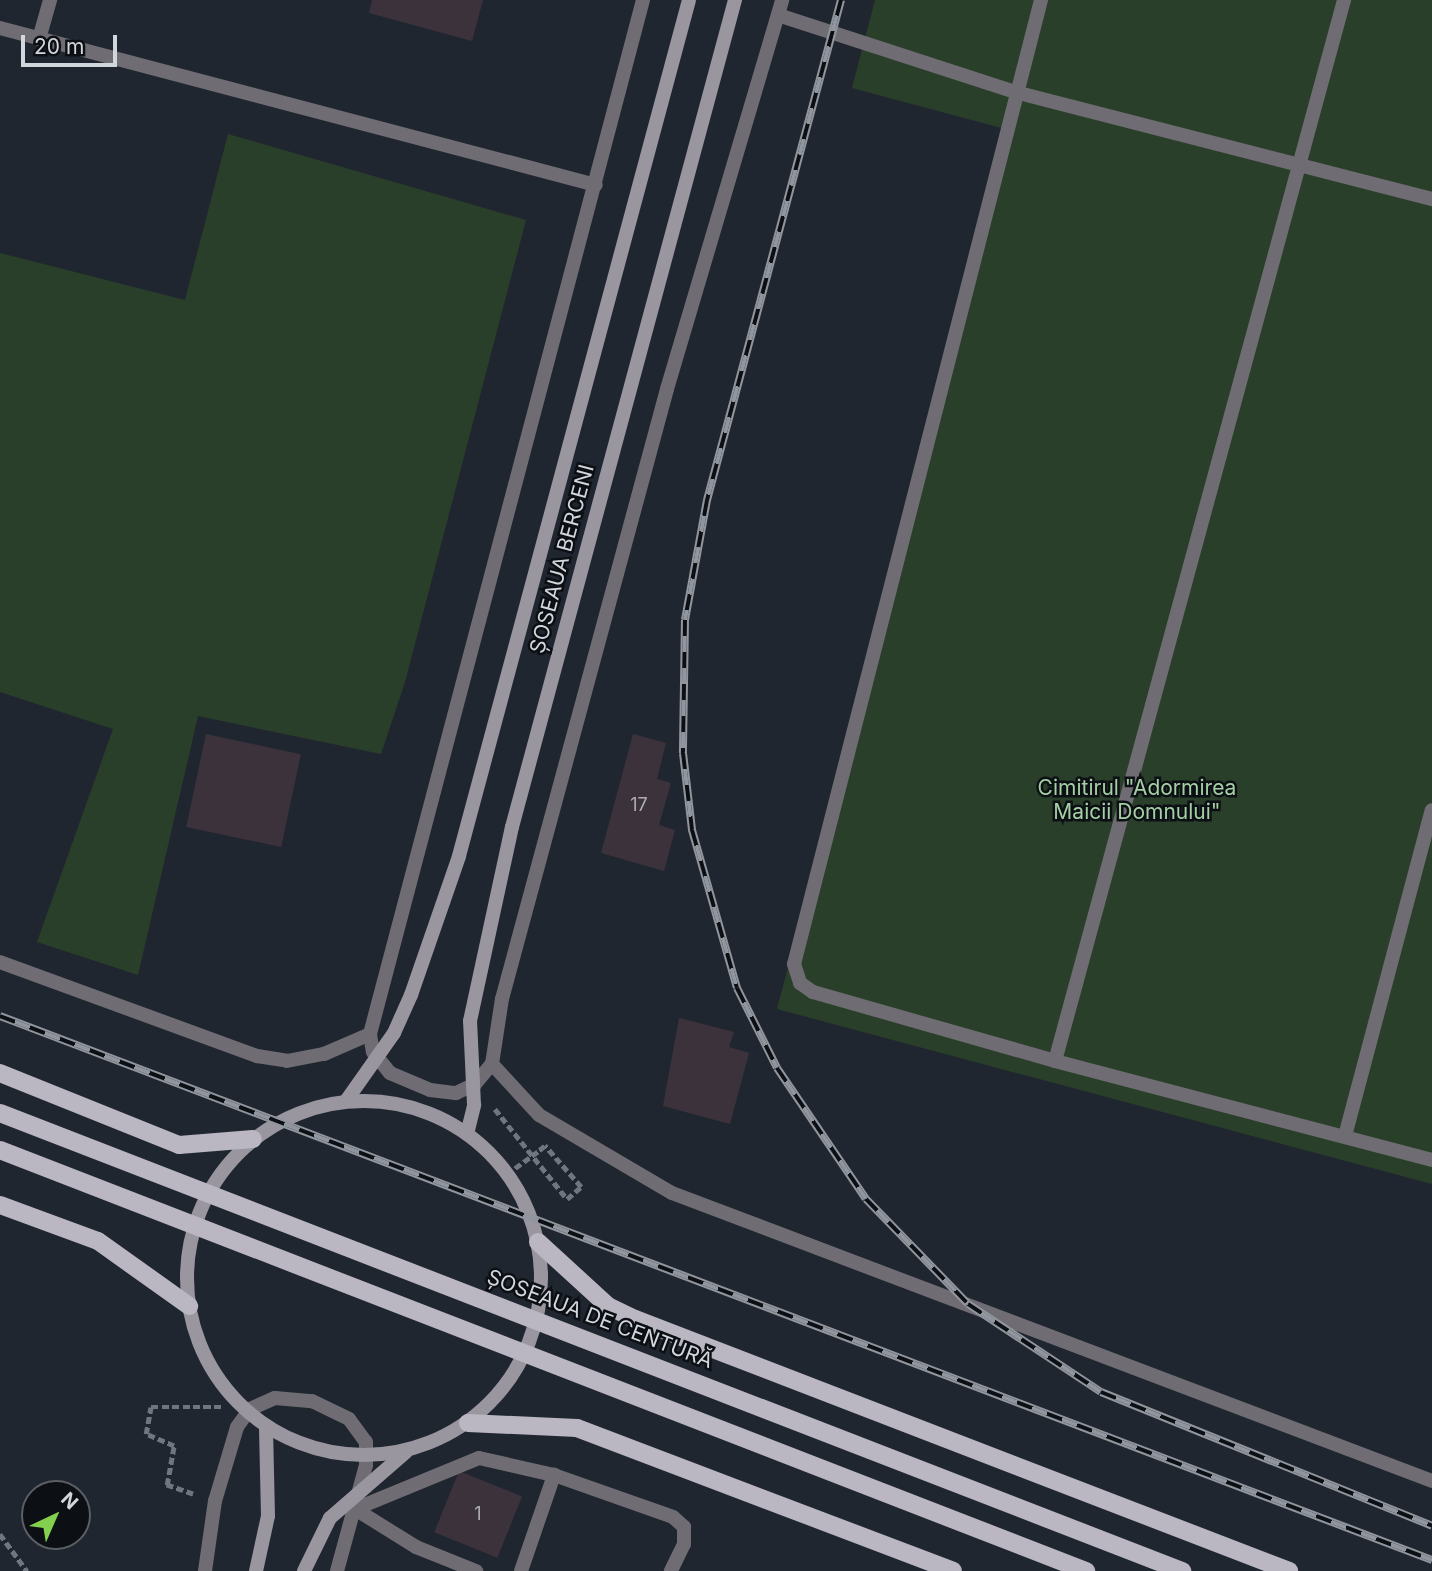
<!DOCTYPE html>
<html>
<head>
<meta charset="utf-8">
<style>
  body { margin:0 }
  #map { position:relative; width:1432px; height:1571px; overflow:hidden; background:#202630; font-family:Inter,sans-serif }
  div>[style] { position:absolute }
  .green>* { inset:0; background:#2a3f2a }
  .building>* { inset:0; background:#3c323b; transform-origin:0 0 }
  .path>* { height:4.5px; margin-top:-2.25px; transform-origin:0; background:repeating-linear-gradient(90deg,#70757e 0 7px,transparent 0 10.5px) }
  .lane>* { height:14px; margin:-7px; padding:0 7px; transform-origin:7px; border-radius:7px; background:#6f6d73 }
  .street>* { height:14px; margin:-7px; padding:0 7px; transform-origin:7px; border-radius:7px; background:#6f6d73 }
  .secondary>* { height:14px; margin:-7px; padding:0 7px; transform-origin:7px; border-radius:7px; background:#9996a0 }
  .secondary>.ring { margin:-7px; padding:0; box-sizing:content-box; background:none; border:14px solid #9996a0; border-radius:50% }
  .primary>* { height:18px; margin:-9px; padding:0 9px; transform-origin:9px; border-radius:9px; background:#bab6c2 }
  .rail>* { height:8px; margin-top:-4px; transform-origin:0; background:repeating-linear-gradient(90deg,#0c0f13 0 16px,#91959d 0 32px); box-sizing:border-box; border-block:2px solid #91959d }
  span { translate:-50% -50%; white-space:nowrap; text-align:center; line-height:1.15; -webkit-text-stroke:5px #0c0f13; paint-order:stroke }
  .number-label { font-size:18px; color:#acadb4 }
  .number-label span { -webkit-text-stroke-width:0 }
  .street-label { font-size:21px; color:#d2d6dd }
  .park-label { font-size:21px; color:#a4d0a4 }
  .north { position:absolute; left:21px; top:1480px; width:70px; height:70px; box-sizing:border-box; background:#0c0f13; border:2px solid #5b5f64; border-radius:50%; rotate:44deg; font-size:19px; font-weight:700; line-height:28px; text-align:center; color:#d2d6dd }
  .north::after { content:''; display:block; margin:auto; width:24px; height:32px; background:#83d04e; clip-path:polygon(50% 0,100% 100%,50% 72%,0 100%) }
  .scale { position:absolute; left:21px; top:35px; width:96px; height:32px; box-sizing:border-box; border:4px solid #d2d6dd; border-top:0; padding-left:9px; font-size:21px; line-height:24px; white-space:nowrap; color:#d2d6dd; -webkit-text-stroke:5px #0c0f13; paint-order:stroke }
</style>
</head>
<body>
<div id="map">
  <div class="green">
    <i style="clip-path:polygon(875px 0,1432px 0,1432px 1184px,777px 1009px,1009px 130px,852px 88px)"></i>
    <i style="clip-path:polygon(228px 134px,526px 220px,405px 682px,381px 754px,198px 716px,138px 975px,37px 942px,113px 729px,0 692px,0 253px,185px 300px)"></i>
  </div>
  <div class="building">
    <i style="clip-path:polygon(372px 0,483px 0,472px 41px,369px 13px)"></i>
    <i style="left:206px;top:734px;width:97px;height:95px;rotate:12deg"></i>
    <i style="clip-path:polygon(633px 734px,666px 743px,657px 779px,671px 783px,659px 825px,675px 830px,664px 871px,601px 853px)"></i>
    <i style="clip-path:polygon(679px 1018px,734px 1032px,729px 1047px,749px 1053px,730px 1124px,663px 1106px)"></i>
    <i style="left:459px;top:1471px;width:68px;height:66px;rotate:22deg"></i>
  </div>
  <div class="path">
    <i style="left:495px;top:1109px;width:115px;rotate:51.3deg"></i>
    <i style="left:567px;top:1199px;width:18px;rotate:-41deg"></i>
    <i style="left:581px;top:1187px;width:55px;rotate:-131.3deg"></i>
    <i style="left:545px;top:1146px;width:9px;rotate:139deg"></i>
    <i style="left:538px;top:1152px;width:37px;rotate:144deg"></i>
    <i style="left:193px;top:1494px;width:28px;rotate:-161deg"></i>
    <i style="left:167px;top:1485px;width:40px;rotate:-80deg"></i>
    <i style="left:174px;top:1446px;width:30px;rotate:-157deg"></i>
    <i style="left:146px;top:1434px;width:27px;rotate:-80deg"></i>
    <i style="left:151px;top:1407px;width:72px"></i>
    <i style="left:0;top:1534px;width:46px;rotate:53.9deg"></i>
  </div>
  <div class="lane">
    <i style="left:1041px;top:0;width:995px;rotate:104.37deg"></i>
    <i style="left:794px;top:964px;width:20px;rotate:72deg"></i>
    <i style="left:800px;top:983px;width:16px;rotate:35deg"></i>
    <i style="left:813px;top:992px;width:252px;rotate:15.9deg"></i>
    <i style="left:1055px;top:1061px;width:390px;rotate:14.7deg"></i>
    <i style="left:778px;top:15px;width:249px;rotate:18deg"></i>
    <i style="left:1015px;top:92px;width:431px;rotate:14.4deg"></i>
    <i style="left:0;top:28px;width:616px;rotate:14.76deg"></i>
    <i style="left:39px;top:39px;width:41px;rotate:-74.2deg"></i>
    <i style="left:0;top:962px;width:274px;rotate:20.1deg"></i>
    <i style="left:257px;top:1056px;width:30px;rotate:9deg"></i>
    <i style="left:287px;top:1061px;width:38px;rotate:-11deg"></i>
    <i style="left:324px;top:1054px;width:50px;rotate:-23.5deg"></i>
    <i style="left:1055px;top:1061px;width:1100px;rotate:-74.76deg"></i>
    <i style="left:492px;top:1064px;width:69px;rotate:47.3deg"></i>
    <i style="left:539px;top:1115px;width:154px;rotate:30.4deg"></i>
    <i style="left:672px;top:1193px;width:813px;rotate:20.75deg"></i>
    <i style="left:1345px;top:1136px;width:337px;rotate:-75.1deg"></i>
    <i style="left:355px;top:1509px;width:134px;rotate:-22.4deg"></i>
    <i style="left:479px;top:1458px;width:77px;rotate:12.8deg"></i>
    <i style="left:554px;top:1475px;width:126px;rotate:19.4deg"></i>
    <i style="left:673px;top:1517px;width:15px;rotate:42deg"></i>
    <i style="left:684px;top:1527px;width:17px;rotate:90deg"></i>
    <i style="left:684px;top:1544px;width:30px;rotate:116deg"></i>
    <i style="left:355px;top:1509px;width:72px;rotate:31.9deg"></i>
    <i style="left:416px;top:1547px;width:65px;rotate:21.8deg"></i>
    <i style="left:521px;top:1571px;width:102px;rotate:-71deg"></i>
  </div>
  <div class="street">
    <i style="left:643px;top:0;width:1069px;rotate:104.79deg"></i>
    <i style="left:370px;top:1034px;width:18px;rotate:81deg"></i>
    <i style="left:373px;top:1052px;width:27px;rotate:51deg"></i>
    <i style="left:390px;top:1073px;width:43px;rotate:23deg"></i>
    <i style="left:430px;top:1090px;width:26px;rotate:7deg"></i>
    <i style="left:456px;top:1093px;width:21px;rotate:-25deg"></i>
    <i style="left:475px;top:1084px;width:26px;rotate:-50deg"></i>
    <i style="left:492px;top:1064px;width:66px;rotate:-81.3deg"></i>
    <i style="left:502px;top:999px;width:632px;rotate:-74.86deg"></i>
    <i style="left:667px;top:389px;width:406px;rotate:-73.5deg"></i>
    <i style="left:205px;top:1571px;width:71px;rotate:-81.9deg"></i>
    <i style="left:215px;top:1501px;width:77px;rotate:-73.4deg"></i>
    <i style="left:237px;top:1427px;width:22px;rotate:-54deg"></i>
    <i style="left:250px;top:1409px;width:27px;rotate:-24deg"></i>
    <i style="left:275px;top:1398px;width:37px;rotate:5deg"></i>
    <i style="left:312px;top:1401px;width:41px;rotate:25.9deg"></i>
    <i style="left:349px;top:1419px;width:29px;rotate:54deg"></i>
    <i style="left:366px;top:1442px;width:23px;rotate:90deg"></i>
    <i style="left:366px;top:1465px;width:110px;rotate:105.3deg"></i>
  </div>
  <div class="secondary">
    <i class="ring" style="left:187px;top:1101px;width:340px;height:340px"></i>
    <i style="left:346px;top:1101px;width:83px;rotate:-54.8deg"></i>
    <i style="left:394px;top:1033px;width:42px;rotate:-65.9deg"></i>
    <i style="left:411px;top:995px;width:147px;rotate:-70.9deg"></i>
    <i style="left:459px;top:856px;width:886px;rotate:-74.96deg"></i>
    <i style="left:467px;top:1134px;width:30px;rotate:-76deg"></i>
    <i style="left:474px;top:1105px;width:84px;rotate:-92.7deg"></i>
    <i style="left:470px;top:1021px;width:198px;rotate:-77.8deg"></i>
    <i style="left:512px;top:827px;width:857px;rotate:-74.91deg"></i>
    <i style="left:256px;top:1571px;width:56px;rotate:-77.7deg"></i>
    <i style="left:268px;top:1516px;width:90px;rotate:-91.3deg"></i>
    <i style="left:304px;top:1571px;width:59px;rotate:-63.9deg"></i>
    <i style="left:330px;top:1518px;width:101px;rotate:-41deg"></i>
  </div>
  <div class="primary">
    <i style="left:0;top:1073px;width:193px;rotate:21.9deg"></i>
    <i style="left:179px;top:1145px;width:74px;rotate:-4.6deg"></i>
    <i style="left:0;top:1113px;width:1268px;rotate:21.18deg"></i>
    <i style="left:0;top:1150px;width:1165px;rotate:21.19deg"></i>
    <i style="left:0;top:1205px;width:104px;rotate:20.2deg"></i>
    <i style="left:98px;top:1241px;width:112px;rotate:35.5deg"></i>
    <i style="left:538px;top:1242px;width:95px;rotate:42.4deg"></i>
    <i style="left:608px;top:1306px;width:30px;rotate:26deg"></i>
    <i style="left:635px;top:1319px;width:701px;rotate:21.07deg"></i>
    <i style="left:468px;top:1423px;width:109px;rotate:2.6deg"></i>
    <i style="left:577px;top:1428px;width:402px;rotate:20.8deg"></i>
  </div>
  <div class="rail">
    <i style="left:841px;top:0;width:518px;rotate:105deg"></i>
    <i style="left:707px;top:500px;width:122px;rotate:100.4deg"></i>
    <i style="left:685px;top:620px;width:133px;rotate:90.9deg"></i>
    <i style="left:683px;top:753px;width:78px;rotate:83.3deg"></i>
    <i style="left:692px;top:830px;width:164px;rotate:74.1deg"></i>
    <i style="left:737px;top:988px;width:89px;rotate:63.4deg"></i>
    <i style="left:777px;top:1068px;width:158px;rotate:55.8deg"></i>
    <i style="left:866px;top:1199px;width:146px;rotate:45.8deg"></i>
    <i style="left:968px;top:1304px;width:159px;rotate:33.5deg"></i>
    <i style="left:1101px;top:1392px;width:357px;rotate:22deg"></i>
    <i style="left:0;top:1016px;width:1532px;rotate:20.8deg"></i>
  </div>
  <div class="number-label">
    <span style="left:639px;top:805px">17</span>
    <span style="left:478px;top:1514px">1</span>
  </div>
  <div class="street-label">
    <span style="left:562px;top:559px;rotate:-75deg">ȘOSEAUA BERCENI</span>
    <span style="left:600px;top:1319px;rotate:21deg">ȘOSEAUA DE CENTURĂ</span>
  </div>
  <div class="park-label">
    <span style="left:1137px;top:800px">Cimitirul "Adormirea<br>Maicii Domnului"</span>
  </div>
  <div class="north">N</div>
  <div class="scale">20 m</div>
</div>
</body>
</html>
